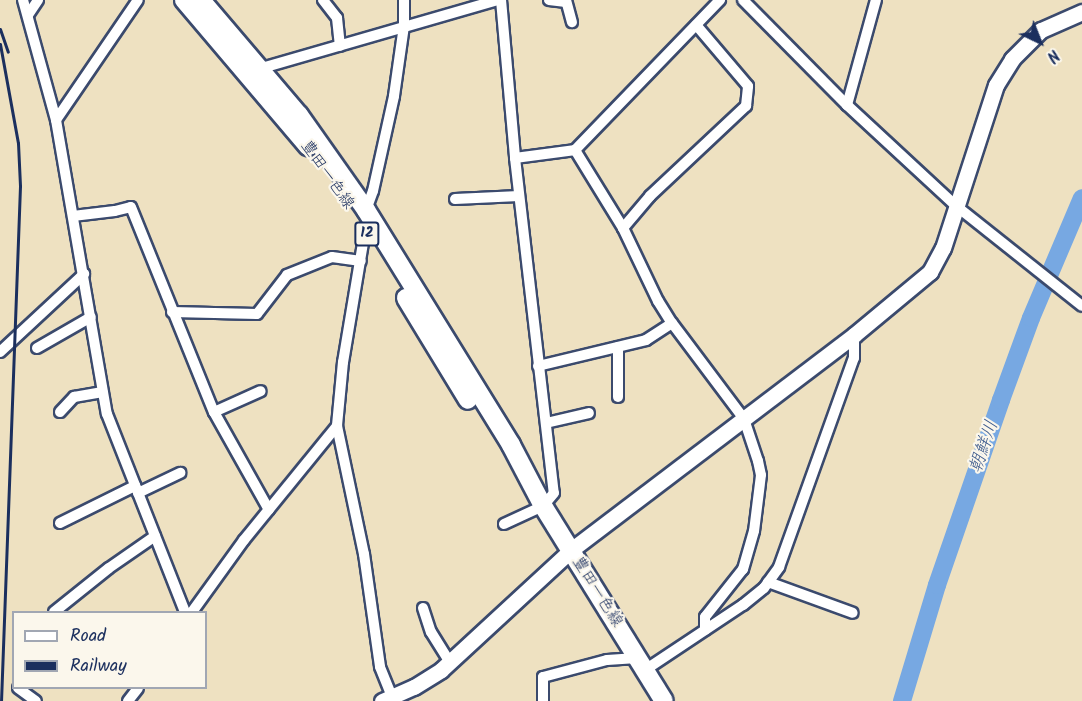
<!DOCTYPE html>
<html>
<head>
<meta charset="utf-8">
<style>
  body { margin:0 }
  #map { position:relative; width:1082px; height:701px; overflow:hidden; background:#eee1c1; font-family:Kalam,"Klee One",sans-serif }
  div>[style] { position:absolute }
  .river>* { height:18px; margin:-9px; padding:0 9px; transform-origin:9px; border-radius:9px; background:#77a8e2 }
  .roads { filter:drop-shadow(2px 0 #3b4a6d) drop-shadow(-2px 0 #3b4a6d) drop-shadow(0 2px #3b4a6d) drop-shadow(0 -2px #3b4a6d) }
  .street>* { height:10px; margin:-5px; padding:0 5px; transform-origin:5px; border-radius:5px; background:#fff }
  .secondary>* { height:15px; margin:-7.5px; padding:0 7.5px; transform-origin:7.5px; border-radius:7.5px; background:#fff }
  .primary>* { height:18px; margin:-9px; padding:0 9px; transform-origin:9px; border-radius:9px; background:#fff }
  .rail>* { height:3px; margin:-1.5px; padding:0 1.5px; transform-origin:1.5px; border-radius:1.5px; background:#1b2f5e }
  span { translate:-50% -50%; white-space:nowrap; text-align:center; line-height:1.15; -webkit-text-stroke:4.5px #fbf7ec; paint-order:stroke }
  .shield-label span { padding:2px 4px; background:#fbf7ec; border:2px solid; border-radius:4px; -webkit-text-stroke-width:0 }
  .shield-label { font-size:15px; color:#1b2f5e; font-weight:700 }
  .street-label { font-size:16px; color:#1b2f5e }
  .water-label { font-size:18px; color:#3b598c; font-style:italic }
  .legend { position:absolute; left:12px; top:611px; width:195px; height:78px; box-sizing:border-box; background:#fbf7ec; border:2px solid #a1a7b3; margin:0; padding:8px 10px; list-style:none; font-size:18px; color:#1b2f5e }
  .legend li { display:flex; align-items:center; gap:12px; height:30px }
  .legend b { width:30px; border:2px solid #a1a7b3 }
  .north { position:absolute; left:1010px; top:12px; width:60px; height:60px; -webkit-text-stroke:4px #fbf7ec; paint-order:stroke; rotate:137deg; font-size:16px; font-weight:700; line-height:24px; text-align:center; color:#1b2f5e }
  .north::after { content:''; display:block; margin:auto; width:21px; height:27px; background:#1b2f5e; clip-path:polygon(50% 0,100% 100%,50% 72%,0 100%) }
</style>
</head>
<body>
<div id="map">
  <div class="river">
    <i style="left:902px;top:701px;width:121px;rotate:-73.2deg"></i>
    <i style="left:937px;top:585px;width:196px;rotate:-70.9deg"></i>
    <i style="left:1001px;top:400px;width:87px;rotate:-69.9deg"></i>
    <i style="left:1031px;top:318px;width:130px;rotate:-67deg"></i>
  </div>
  <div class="roads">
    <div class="street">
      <i style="left:23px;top:0;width:124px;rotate:74.6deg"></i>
      <i style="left:56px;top:120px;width:298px;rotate:80.2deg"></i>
      <i style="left:107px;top:414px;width:213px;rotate:68.5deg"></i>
      <i style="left:323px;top:0;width:23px;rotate:52deg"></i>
      <i style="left:337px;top:18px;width:28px;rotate:84deg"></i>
      <i style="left:501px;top:0;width:159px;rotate:84.9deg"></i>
      <i style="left:515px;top:158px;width:337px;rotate:83.4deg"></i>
      <i style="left:554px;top:493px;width:17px;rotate:130deg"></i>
      <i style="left:543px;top:506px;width:43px;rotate:155.2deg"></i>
      <i style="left:549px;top:0;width:17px;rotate:7deg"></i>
      <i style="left:566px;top:0;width:23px;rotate:75deg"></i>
      <i style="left:743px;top:0;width:148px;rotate:45.3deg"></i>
      <i style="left:847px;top:105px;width:147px;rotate:42.8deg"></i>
      <i style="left:955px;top:205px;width:162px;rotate:38.5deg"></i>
      <i style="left:28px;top:15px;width:18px;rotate:-56deg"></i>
      <i style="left:262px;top:68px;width:246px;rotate:-16.1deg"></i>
      <i style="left:847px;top:105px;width:109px;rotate:-74.6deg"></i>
      <i style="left:56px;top:120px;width:145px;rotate:-55.7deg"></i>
      <i style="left:575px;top:150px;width:92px;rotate:58.4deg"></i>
      <i style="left:623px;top:228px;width:81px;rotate:64.4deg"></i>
      <i style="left:658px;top:301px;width:26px;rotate:58deg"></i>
      <i style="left:672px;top:323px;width:120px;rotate:53.1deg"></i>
      <i style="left:744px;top:419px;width:44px;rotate:71.6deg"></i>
      <i style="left:758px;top:461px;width:14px;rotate:78deg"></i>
      <i style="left:761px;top:475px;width:56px;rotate:97.1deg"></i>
      <i style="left:754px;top:531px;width:40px;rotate:106deg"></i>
      <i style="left:743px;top:569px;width:61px;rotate:128.4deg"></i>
      <i style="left:705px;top:617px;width:13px;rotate:90deg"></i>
      <i style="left:515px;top:158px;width:61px;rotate:-7.6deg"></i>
      <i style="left:575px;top:150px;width:209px;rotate:-46deg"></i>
      <i style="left:455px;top:199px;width:64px;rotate:-2.7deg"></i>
      <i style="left:366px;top:210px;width:20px;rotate:-70deg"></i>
      <i style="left:373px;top:191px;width:97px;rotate:-77.5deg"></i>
      <i style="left:394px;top:96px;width:71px;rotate:-81.9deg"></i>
      <i style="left:404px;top:26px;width:26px;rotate:-90deg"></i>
      <i style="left:73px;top:216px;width:42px;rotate:-6.8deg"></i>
      <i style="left:115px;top:211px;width:16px;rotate:-14deg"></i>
      <i style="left:131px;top:207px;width:221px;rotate:68deg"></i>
      <i style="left:214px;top:412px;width:112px;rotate:60.7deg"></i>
      <i style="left:623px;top:228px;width:42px;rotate:-49.8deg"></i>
      <i style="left:650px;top:196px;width:132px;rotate:-43.2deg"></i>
      <i style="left:746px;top:106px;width:20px;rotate:-84deg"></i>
      <i style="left:748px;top:86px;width:80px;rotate:-130.4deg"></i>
      <i style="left:365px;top:231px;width:133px;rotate:99.5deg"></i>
      <i style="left:343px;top:362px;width:64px;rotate:95.4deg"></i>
      <i style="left:337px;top:426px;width:131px;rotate:78.1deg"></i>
      <i style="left:364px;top:554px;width:114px;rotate:81.9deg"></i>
      <i style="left:380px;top:667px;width:37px;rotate:68deg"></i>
      <i style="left:172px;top:312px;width:85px;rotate:1.3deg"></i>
      <i style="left:257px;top:314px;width:49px;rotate:-52.4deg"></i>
      <i style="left:287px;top:275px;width:48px;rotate:-21.8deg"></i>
      <i style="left:332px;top:257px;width:29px;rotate:8deg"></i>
      <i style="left:618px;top:347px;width:50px;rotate:90deg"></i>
      <i style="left:37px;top:348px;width:62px;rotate:-29.9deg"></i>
      <i style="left:0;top:352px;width:115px;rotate:-42.9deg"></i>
      <i style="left:538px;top:366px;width:111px;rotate:-13.5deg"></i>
      <i style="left:646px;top:340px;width:31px;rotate:-33deg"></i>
      <i style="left:60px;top:412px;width:21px;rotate:-47deg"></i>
      <i style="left:74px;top:397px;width:29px;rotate:-10deg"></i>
      <i style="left:214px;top:412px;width:51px;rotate:-24.1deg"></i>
      <i style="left:546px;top:423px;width:44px;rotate:-13.1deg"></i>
      <i style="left:138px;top:493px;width:47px;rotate:-25.5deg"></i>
      <i style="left:60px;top:523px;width:84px;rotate:-26.3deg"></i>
      <i style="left:768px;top:582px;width:90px;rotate:20deg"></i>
      <i style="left:423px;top:608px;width:25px;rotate:72deg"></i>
      <i style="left:431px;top:632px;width:36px;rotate:58deg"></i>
      <i style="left:54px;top:612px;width:70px;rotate:-38.7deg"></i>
      <i style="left:109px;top:568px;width:56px;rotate:-34.8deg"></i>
      <i style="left:192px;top:612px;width:89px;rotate:-54.2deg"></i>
      <i style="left:244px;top:540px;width:147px;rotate:-50.8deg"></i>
      <i style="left:645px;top:670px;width:118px;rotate:-33.6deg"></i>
      <i style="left:743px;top:605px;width:27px;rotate:-39deg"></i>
      <i style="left:764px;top:588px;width:26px;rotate:-54deg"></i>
      <i style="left:779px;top:567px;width:222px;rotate:-70.3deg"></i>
      <i style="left:854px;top:358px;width:23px;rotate:-90deg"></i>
      <i style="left:18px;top:688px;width:22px;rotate:36deg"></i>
      <i style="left:128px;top:701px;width:16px;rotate:-52deg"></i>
      <i style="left:543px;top:701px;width:24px;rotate:-90deg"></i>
      <i style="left:543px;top:677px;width:66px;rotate:-14.9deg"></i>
      <i style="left:607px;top:660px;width:30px;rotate:-4deg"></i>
    </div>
    <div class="secondary">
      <i style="left:382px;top:701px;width:35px;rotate:-24deg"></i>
      <i style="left:414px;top:687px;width:32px;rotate:-32deg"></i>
      <i style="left:441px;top:670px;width:177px;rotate:-42.7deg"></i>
      <i style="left:571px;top:550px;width:355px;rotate:-37.2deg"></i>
      <i style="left:854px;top:335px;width:99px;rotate:-39.7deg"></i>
      <i style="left:930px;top:272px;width:27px;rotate:-62deg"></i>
      <i style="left:943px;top:248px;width:171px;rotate:-72deg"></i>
      <i style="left:996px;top:85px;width:31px;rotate:-58deg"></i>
      <i style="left:1012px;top:59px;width:41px;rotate:-45deg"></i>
      <i style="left:1041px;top:30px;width:45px;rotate:-23.7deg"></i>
    </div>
    <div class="primary">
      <i style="left:184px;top:0;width:192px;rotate:49.7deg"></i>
      <i style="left:201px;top:0;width:151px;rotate:49.6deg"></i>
      <i style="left:299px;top:115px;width:116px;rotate:54.8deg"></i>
      <i style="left:366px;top:210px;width:276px;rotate:58.3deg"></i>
      <i style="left:511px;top:445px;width:69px;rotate:62.3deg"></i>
      <i style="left:543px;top:506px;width:229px;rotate:58.2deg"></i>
      <i style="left:406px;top:298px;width:119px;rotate:58.7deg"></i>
    </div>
  </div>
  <div class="rail">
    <i style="left:0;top:29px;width:24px;rotate:71deg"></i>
    <i style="left:0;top:44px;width:101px;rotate:79.7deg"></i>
    <i style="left:18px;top:143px;width:43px;rotate:87.3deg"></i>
    <i style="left:20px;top:186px;width:515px;rotate:92.11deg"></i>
  </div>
  <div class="shield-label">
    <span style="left:367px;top:234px">12</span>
  </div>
  <div class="street-label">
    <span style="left:327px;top:175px;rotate:55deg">豊田一色線</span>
    <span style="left:597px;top:592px;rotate:58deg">豊田一色線</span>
  </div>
  <div class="water-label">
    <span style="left:985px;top:447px;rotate:-71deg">朝鮮川</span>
  </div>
  <ul class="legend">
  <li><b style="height:8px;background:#fff"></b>Road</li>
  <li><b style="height:8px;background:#1b2f5e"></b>Railway</li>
  </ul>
  <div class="north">N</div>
</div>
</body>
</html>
